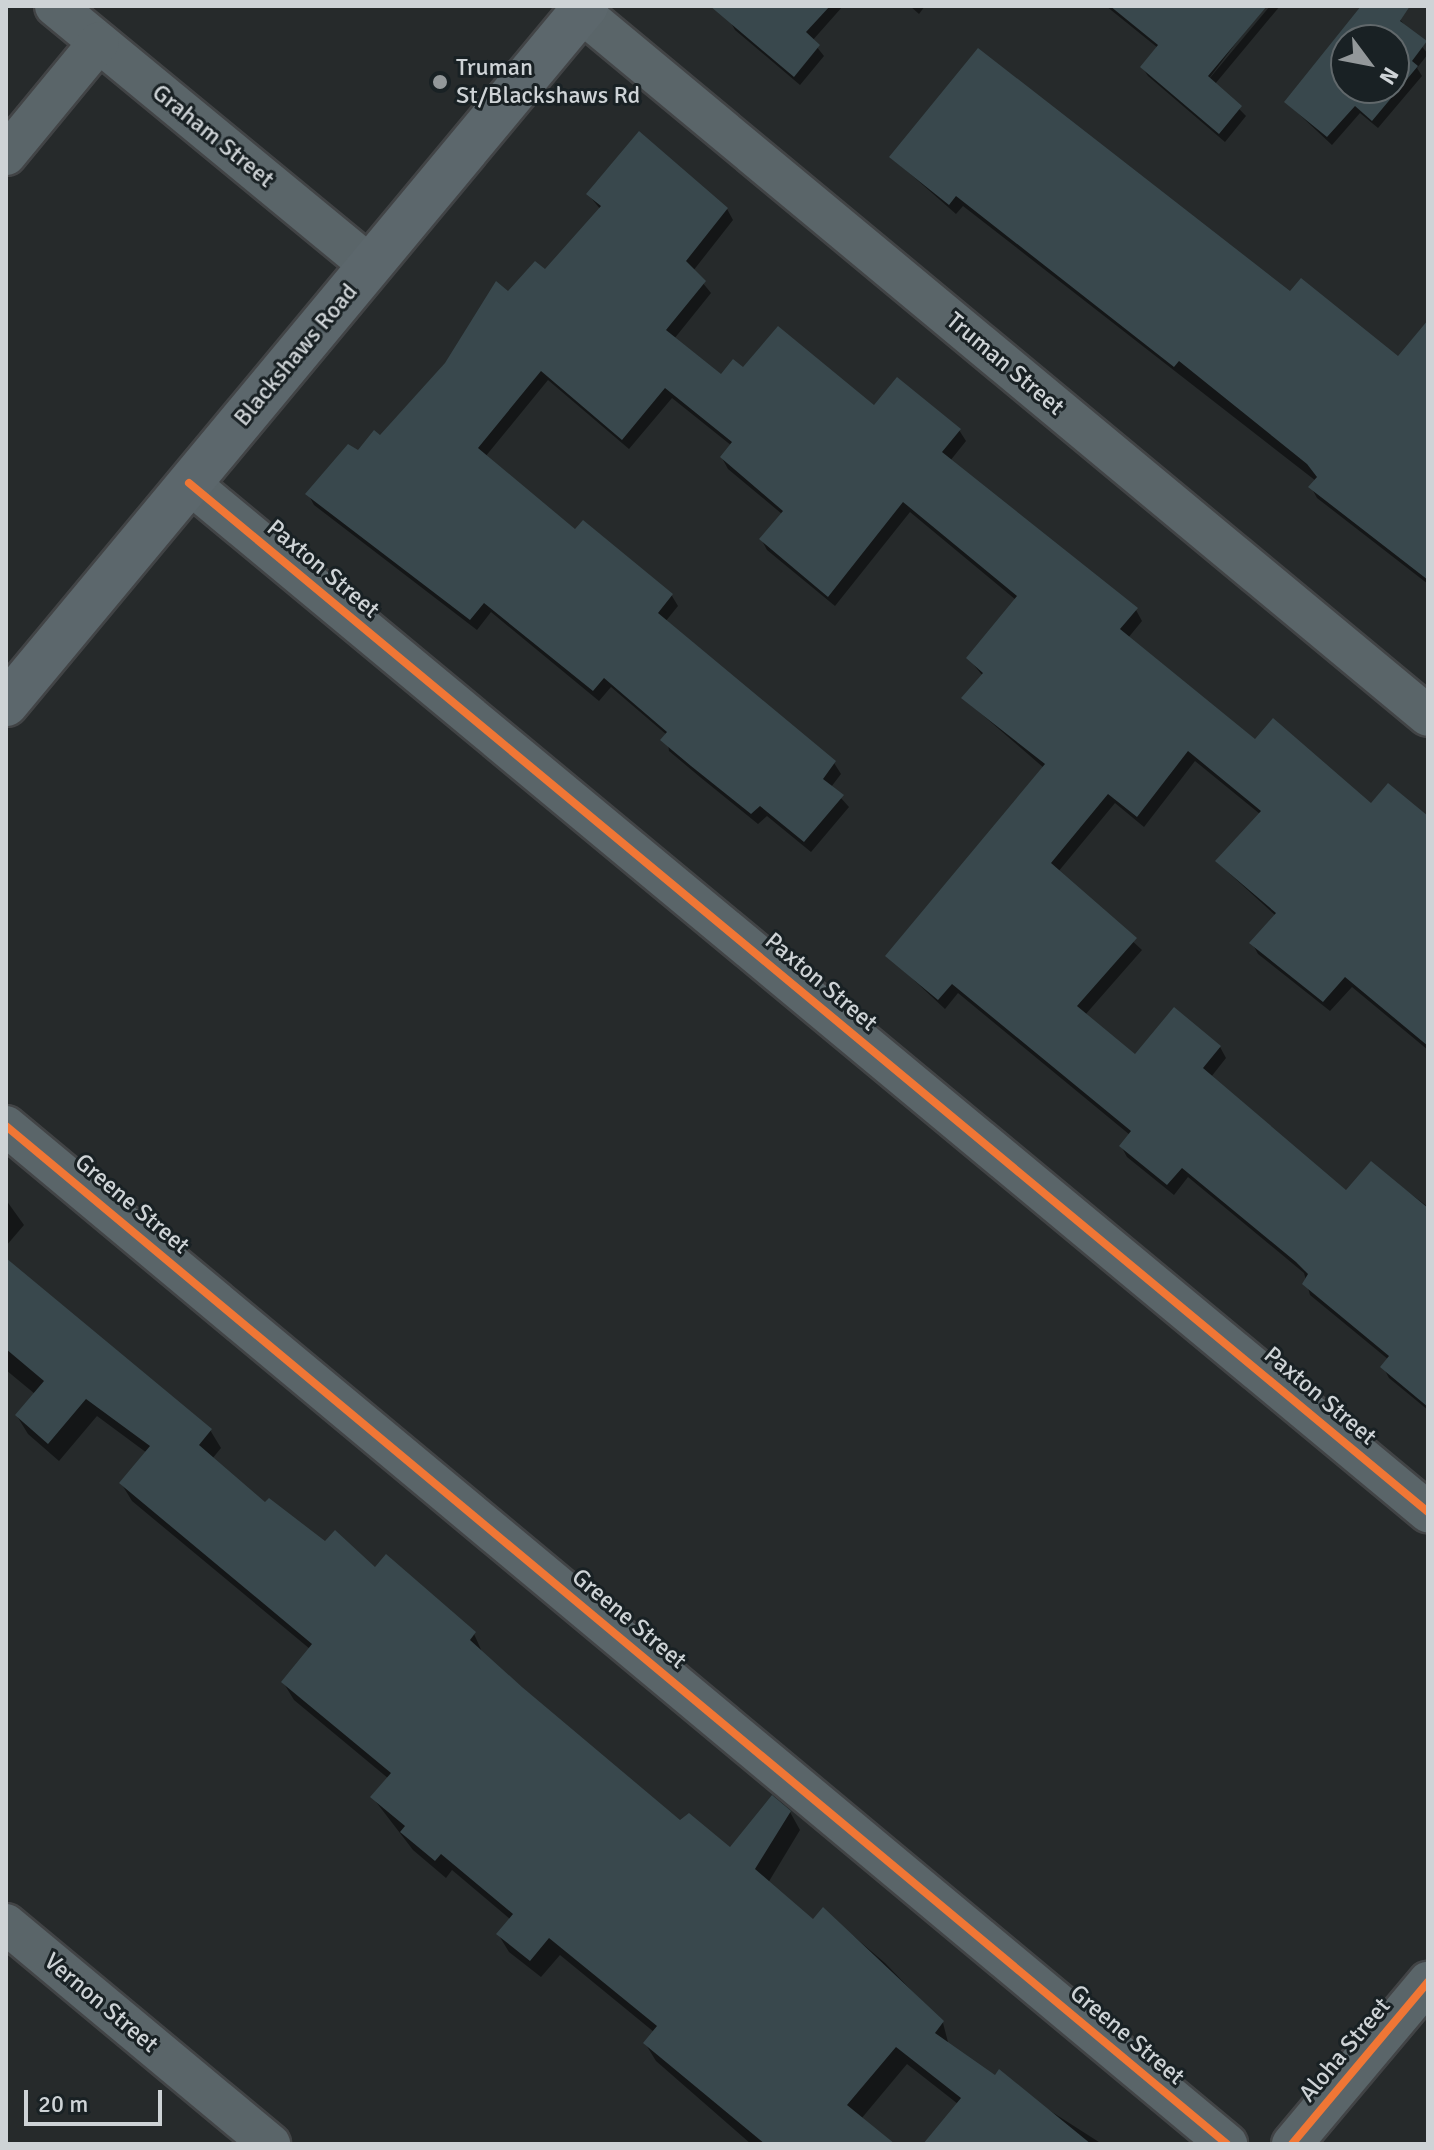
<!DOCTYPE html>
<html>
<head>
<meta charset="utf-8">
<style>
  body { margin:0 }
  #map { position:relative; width:1434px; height:2150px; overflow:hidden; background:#262a2b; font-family:Signika,sans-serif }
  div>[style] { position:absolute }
  .shadow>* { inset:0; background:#0007 }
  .building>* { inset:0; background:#39484d }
  .roads { filter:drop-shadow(2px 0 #424446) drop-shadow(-2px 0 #424446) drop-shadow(0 2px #424446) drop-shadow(0 -2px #424446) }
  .minor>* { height:40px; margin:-20px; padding:0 20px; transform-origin:20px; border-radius:20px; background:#5a6569 }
  .secondary>* { height:44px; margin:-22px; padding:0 22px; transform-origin:22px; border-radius:22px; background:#5c676c }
  .cycleway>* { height:8px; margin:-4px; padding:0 4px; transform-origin:4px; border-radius:4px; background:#f07635 }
  .dots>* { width:22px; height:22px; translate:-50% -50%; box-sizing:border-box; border:4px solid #192124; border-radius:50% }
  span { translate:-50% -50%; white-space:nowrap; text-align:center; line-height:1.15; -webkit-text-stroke:6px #192124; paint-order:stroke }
  .poi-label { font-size:24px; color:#ced3d6 }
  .left { translate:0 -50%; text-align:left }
  .street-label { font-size:24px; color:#ced3d6 }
  .frame { position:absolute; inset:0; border:8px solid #ced3d6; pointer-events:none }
  .north { position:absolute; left:1330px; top:24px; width:80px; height:80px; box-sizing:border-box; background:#192124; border:2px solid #61686b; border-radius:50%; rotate:122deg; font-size:22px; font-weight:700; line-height:32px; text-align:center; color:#ced3d6 }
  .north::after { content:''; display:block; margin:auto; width:28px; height:36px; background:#93989a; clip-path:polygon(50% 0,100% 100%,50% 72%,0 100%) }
  .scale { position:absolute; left:24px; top:2090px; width:138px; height:36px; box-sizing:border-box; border:4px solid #ced3d6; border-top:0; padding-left:10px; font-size:24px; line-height:28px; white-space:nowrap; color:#ced3d6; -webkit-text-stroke:6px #192124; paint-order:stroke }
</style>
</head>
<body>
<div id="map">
  <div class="shadow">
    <i style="clip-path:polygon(743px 6px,843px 6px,812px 41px,824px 56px,800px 85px,735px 30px,730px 21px)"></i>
    <i style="clip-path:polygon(910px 6px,925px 6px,919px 14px)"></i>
    <i style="clip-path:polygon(1106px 6px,1264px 6px,1204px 85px,1270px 6px,1280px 6px,1215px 84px,1246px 116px,1225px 142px,1148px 76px,1142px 67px,1158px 48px)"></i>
    <i style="clip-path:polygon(evenodd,1364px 6px,1389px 6px,1428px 54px,1417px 68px,1422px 76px,1378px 128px,1360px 113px,1332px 145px,1286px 102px,1364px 6px,1346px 40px,1394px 40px,1394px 88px,1346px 88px,1346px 40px)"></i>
    <i style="clip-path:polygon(891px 157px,1291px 294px,1398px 359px,1428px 362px,1428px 584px,1317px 498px,1311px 487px,1316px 481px,963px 206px,956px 214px)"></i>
    <i style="clip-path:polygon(588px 194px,727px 209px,733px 220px,693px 271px,711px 293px,674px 339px,722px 376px,744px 370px,959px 430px,966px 441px,950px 461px,1136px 610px,1142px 621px,1128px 638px,1256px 742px,1371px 806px,1428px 818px,1428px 1050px,1352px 987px,1330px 1011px,1258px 954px,1252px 943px,1276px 916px,1217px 862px,1260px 814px,1195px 761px,1144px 827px,1115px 803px,1058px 872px,1142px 950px,1085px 1015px,1135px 1056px,1220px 1047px,1226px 1058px,1211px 1077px,1346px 1193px,1371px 1164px,1428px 1207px,1428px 1410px,1389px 1378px,1383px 1367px,1389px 1360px,1310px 1295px,1304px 1273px,1188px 1177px,1174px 1195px,1127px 1157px,1121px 1146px,1130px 1135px,958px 993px,945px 1009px,888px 956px,1044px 768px,963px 698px,983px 676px,968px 658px,1016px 600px,910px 512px,835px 606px,767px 550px,761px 539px,782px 514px,728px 469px,722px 458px,732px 446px,672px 398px,629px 449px,548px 380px,485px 457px,576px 532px,672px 596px,678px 606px,665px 622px,834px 763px,841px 774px,831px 787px,849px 807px,811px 852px,767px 816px,758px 824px,700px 777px,669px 751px,667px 735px,611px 687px,599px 701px,491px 612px,477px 630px,314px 505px,308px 494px,380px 438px,508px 293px,546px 271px,601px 210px)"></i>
    <i style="clip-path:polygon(6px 1200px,24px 1225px,6px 1246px)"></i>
    <i style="clip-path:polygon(6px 1261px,210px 1430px,221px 1448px,212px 1459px,265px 1505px,474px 1634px,483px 1654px,680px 1823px,730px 1850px,790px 1812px,800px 1830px,768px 1883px,814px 1922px,823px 1910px,885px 1963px,943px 2023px,949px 2046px,1102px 2144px,926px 2144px,958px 2104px,907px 2064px,861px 2119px,864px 2144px,751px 2144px,656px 2061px,645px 2043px,654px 2032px,560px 1955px,541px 1977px,509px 1952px,498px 1934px,510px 1919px,452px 1870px,446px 1878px,413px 1850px,373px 1798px,389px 1779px,294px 1700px,283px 1682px,310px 1649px,132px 1501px,121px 1483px,147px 1453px,97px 1416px,59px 1461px,28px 1434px,17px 1416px,35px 1394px,6px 1370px)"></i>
  </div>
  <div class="building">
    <i style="clip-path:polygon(710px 6px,830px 6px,806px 32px,820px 45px,794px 77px)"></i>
    <i style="clip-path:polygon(1110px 6px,1267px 6px,1208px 76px,1242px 106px,1219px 134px,1140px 67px,1158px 45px)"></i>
    <i style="clip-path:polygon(evenodd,1361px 6px,1410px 6px,1400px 21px,1427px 41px,1412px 61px,1418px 66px,1372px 121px,1355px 106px,1327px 137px,1284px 102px,1361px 6px,1346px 40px,1394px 40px,1394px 88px,1346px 88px,1346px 40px)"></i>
    <i style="clip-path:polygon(978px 48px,1290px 291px,1301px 278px,1398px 356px,1428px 320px,1428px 580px,1308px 487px,1317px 477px,1307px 464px,1179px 361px,1174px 367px,956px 196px,949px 205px,889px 157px)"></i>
    <i style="clip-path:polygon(639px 131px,728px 208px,686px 261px,706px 281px,666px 330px,721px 374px,733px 359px,743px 367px,778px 326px,874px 405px,897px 377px,961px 429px,942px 452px,1138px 608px,1120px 629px,1255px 739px,1273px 718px,1371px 803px,1388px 783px,1428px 816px,1428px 1046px,1345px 977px,1323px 1002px,1249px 943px,1276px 913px,1215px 861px,1261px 811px,1188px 751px,1137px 817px,1108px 794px,1051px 863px,1137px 938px,1077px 1006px,1135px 1054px,1174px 1007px,1221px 1046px,1203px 1068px,1346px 1190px,1371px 1161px,1428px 1208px,1428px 1407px,1380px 1367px,1389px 1356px,1302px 1284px,1308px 1274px,1296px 1262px,1182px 1168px,1167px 1185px,1119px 1146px,1131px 1131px,952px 984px,938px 1000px,885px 956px,1045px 764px,961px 698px,983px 673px,966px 658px,1017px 596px,903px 502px,828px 597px,759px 539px,783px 511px,720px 457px,732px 442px,665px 388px,622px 440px,541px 371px,478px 448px,575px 529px,583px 520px,673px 594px,658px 613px,836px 761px,823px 779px,844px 795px,804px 842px,760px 806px,751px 814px,691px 766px,660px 740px,667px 732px,604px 678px,593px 691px,484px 603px,470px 620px,305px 494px,348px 444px,358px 450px,374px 430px,380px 435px,445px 363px,496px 281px,508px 291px,535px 261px,545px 269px,601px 206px,586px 194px)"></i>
    <i style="clip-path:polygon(6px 1258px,212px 1429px,199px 1445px,265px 1502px,269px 1498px,325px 1541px,335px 1530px,375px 1567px,386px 1554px,476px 1632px,470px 1640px,522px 1687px,680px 1820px,689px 1813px,730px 1847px,772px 1795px,791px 1811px,755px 1869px,813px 1919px,823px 1907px,944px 2021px,935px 2033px,995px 2075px,999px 2069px,1091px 2144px,923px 2144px,961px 2098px,896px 2047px,847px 2105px,895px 2144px,765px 2144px,643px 2043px,657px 2026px,549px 1938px,530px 1961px,496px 1934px,513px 1914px,441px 1854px,435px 1861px,400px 1832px,405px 1826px,370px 1797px,391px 1773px,281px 1682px,312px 1644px,119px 1483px,150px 1446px,86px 1399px,48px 1444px,15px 1415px,44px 1381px,6px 1349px)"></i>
  </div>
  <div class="roads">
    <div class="minor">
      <i style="left:55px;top:6px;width:408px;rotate:39.5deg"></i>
      <i style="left:581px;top:12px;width:1101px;rotate:39.73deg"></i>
      <i style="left:6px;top:155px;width:146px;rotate:-50.5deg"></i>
      <i style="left:189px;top:483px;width:1611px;rotate:39.71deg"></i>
      <i style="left:6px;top:1126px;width:1590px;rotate:39.82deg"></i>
      <i style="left:6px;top:1924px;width:344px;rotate:39.8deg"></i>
      <i style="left:1292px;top:2144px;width:212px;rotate:-50deg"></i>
    </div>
    <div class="secondary">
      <i style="left:6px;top:704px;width:908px;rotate:-50.28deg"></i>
    </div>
  </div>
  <div class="cycleway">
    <i style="left:189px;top:483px;width:1611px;rotate:39.71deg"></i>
    <i style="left:6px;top:1126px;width:1590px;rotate:39.82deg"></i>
    <i style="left:1292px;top:2144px;width:212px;rotate:-50deg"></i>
  </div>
  <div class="dots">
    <i style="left:440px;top:82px;background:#93989a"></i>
  </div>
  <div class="poi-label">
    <span class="left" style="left:456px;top:82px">Truman<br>St/Blackshaws Rd</span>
  </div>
  <div class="street-label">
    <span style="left:213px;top:136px;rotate:39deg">Graham Street</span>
    <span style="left:296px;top:355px;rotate:-50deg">Blackshaws Road</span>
    <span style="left:1005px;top:364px;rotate:40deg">Truman Street</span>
    <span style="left:323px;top:569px;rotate:40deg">Paxton Street</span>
    <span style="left:821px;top:982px;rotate:40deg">Paxton Street</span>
    <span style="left:132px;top:1204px;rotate:40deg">Greene Street</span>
    <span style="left:1320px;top:1396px;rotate:40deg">Paxton Street</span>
    <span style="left:629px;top:1619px;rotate:40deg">Greene Street</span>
    <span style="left:101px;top:2003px;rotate:40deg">Vernon Street</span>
    <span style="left:1127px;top:2035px;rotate:40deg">Greene Street</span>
    <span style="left:1345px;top:2050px;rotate:-50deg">Aloha Street</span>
  </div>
  <div class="frame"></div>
  <div class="north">N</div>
  <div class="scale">20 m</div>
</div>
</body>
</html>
